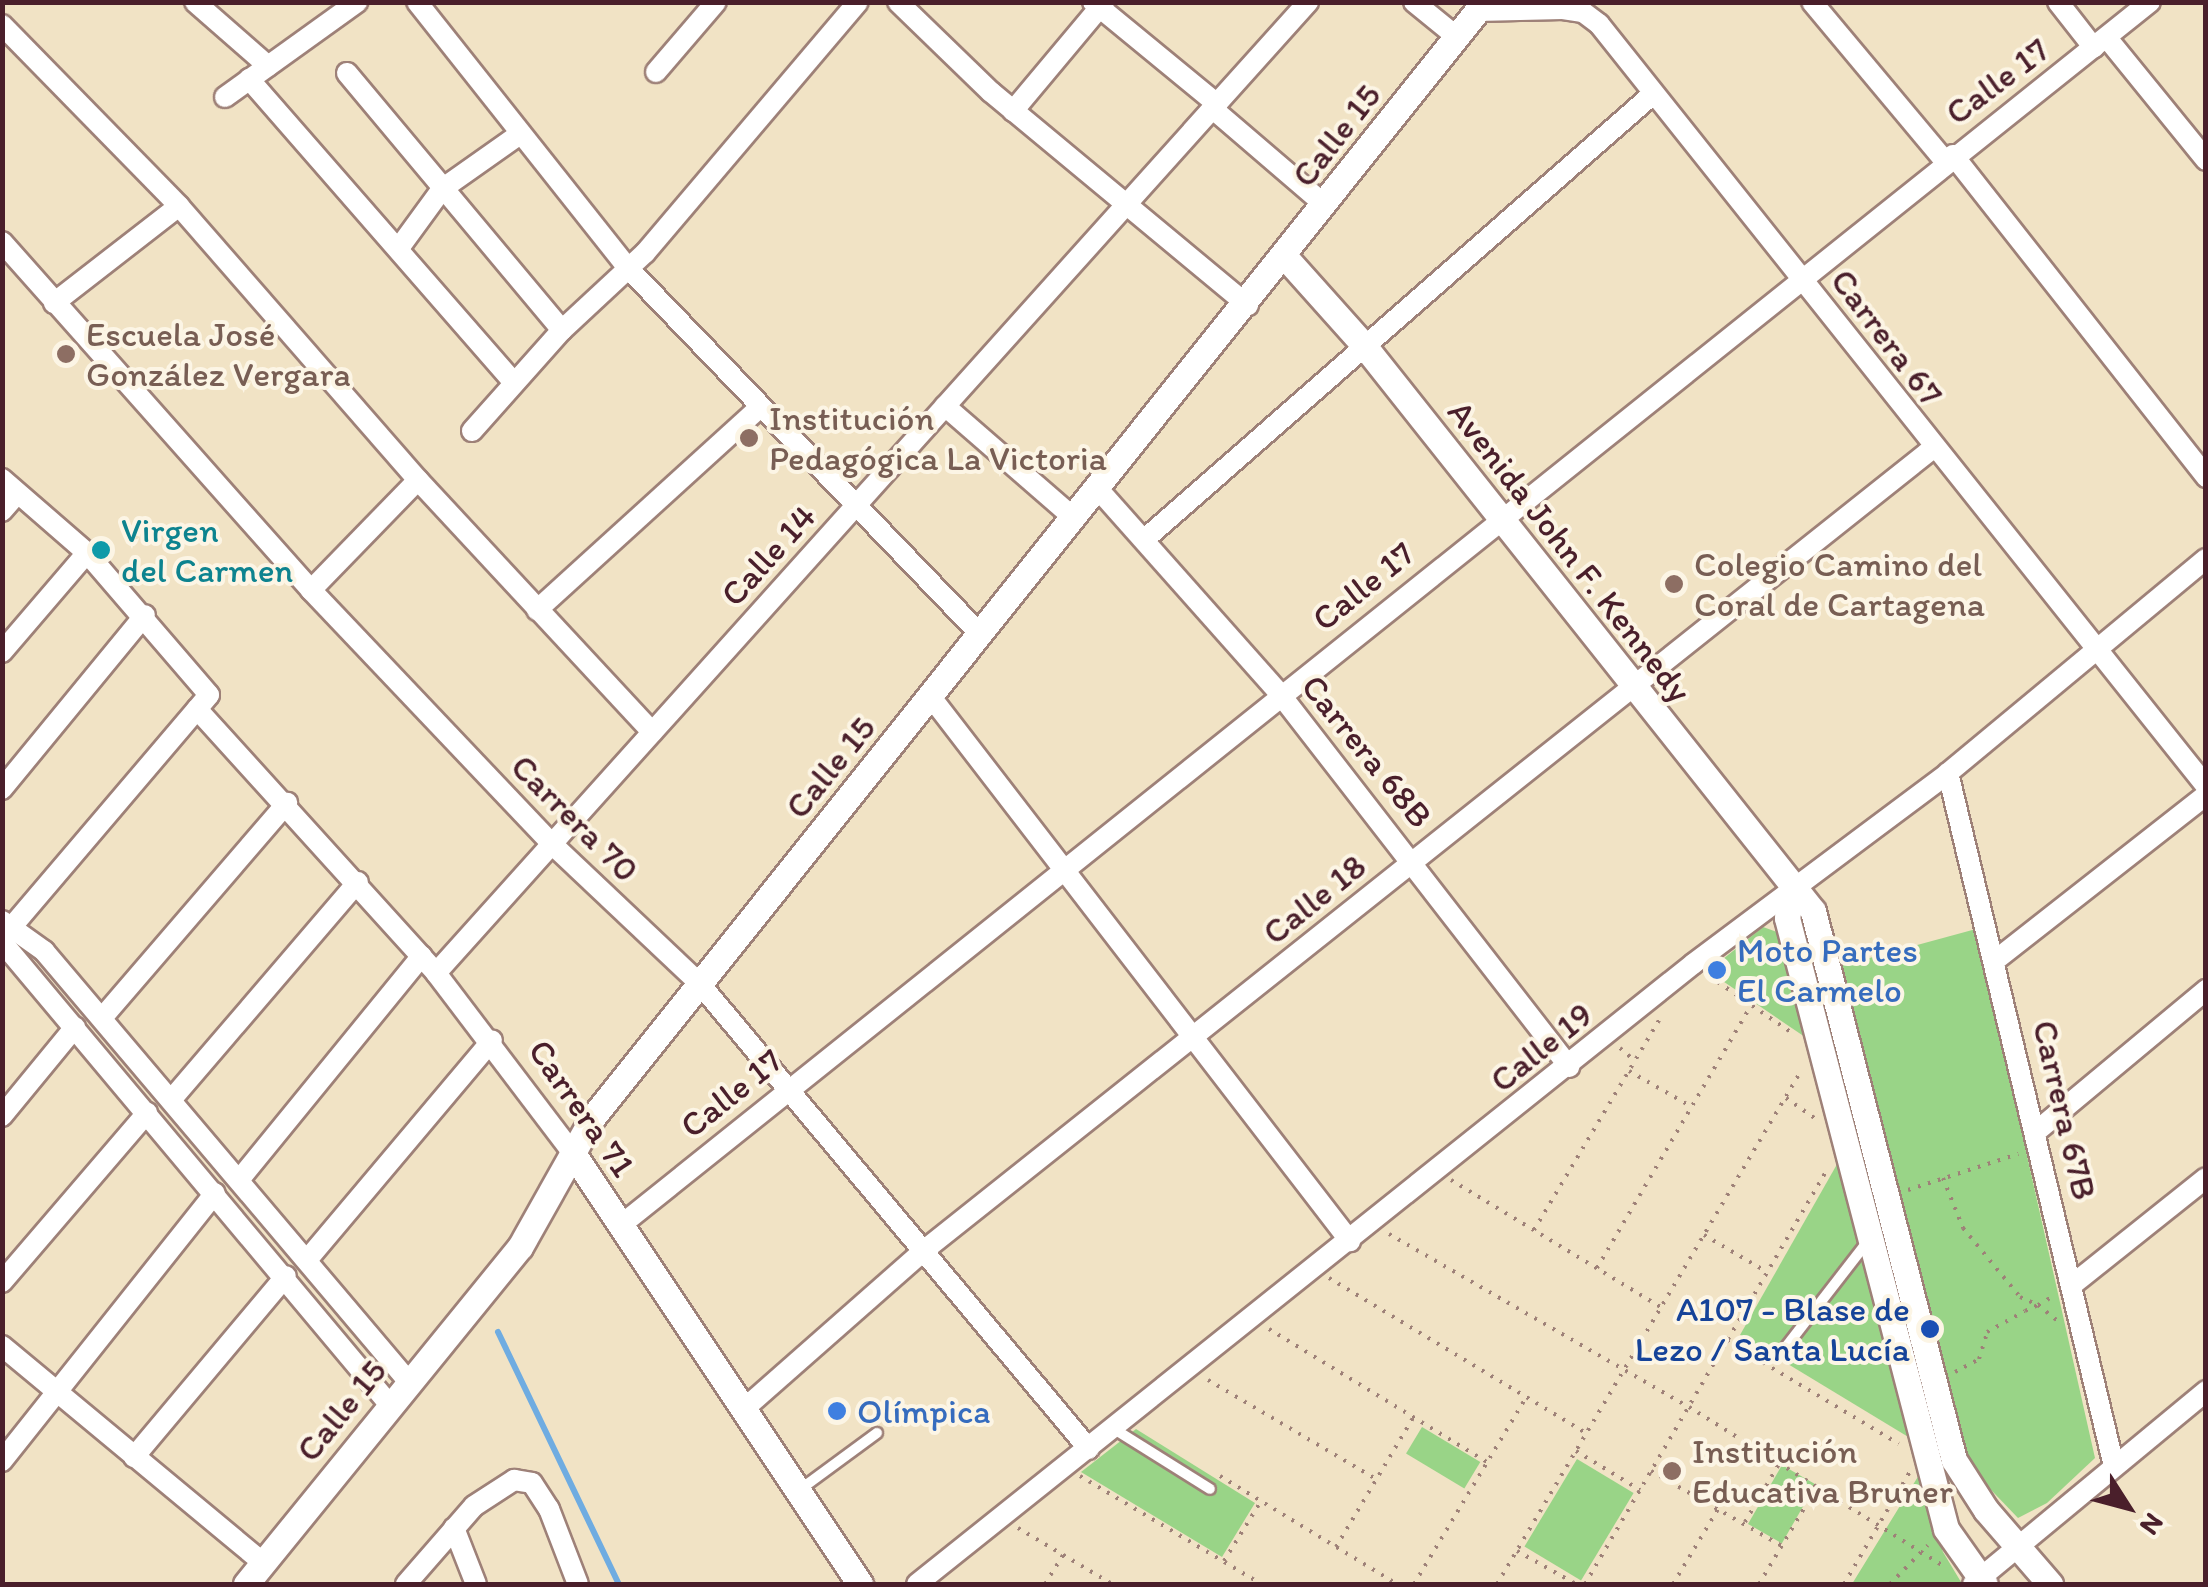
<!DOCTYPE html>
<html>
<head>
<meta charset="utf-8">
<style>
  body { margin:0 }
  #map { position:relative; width:2208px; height:1587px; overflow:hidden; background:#f1e3c5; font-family:Itim,sans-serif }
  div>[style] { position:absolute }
  .green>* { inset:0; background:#99d487; transform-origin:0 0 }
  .stream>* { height:6px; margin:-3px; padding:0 3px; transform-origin:3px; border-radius:3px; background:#6face1 }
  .path>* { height:4px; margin-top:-2px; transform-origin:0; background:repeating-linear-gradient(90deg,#9e8178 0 2.5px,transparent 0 10.5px) }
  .roads { filter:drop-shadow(2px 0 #9e8178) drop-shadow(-2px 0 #9e8178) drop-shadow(0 2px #9e8178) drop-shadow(0 -2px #9e8178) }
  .service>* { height:10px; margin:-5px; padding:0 5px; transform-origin:5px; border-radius:5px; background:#fff }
  .minor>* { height:20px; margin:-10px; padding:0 10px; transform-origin:10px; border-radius:10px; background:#fff }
  .tertiary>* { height:25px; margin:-12.5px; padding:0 12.5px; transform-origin:12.5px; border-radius:12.5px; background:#fff }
  .dots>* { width:28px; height:28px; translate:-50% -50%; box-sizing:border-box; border:5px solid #fcf5e5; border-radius:50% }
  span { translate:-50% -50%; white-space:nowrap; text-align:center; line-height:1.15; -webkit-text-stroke:8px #fcf5e5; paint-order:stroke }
  .street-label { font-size:35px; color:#4a1f2b }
  .education-label { font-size:35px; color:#785e54 }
  .left { translate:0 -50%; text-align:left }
  .culture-label { font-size:35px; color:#0d838f }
  .shop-label { font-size:35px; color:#366cbe }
  .transit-label { font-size:35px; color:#164399 }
  .right { translate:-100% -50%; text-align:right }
  .frame { position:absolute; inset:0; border:5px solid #4a1f2b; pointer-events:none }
  .north { position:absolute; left:2078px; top:1457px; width:100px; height:100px; -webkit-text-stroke:8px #fcf5e5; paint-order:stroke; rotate:126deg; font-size:28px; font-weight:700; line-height:40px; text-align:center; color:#4a1f2b }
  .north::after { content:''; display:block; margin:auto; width:35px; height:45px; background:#4a1f2b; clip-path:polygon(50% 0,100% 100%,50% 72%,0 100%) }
</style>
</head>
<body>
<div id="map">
  <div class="green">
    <i style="clip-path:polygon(1763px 927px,1777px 932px,1805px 1037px,1708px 971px)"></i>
    <i style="clip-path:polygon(1976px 929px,2095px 1458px,2047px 1503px,2018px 1518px,1970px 1468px,1960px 1440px,1840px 966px)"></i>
    <i style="clip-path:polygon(1840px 1159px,1910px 1438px,1740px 1335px)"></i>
    <i style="left:1422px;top:1427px;width:68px;height:31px;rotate:31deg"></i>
    <i style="clip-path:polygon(1136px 1429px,1255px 1503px,1222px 1557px,1081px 1472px)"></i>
    <i style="left:1577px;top:1459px;width:66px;height:102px;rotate:31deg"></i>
    <i style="left:1782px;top:1465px;width:39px;height:68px;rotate:30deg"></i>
    <i style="clip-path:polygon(1919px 1475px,1943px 1552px,1961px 1582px,1852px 1584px)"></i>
  </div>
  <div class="stream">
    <i style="left:498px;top:1332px;width:280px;rotate:64.4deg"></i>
  </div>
  <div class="path">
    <i style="left:1709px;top:976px;width:101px;rotate:34.5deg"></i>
    <i style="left:1620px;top:1048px;width:20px;rotate:41deg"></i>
    <i style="left:1629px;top:1071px;width:73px;rotate:29.7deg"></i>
    <i style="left:1786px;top:1098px;width:35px;rotate:35deg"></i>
    <i style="left:1943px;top:1178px;width:54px;rotate:68.2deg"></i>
    <i style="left:1963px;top:1228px;width:89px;rotate:50.4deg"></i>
    <i style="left:2020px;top:1297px;width:20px;rotate:24deg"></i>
    <i style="left:2038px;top:1305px;width:20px;rotate:-30deg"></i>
    <i style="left:1451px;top:1180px;width:245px;rotate:31.2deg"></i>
    <i style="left:1908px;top:1190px;width:116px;rotate:-18.1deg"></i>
    <i style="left:1534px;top:1230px;width:250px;rotate:-59.2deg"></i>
    <i style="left:1389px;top:1234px;width:346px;rotate:30deg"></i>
    <i style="left:1689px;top:1407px;width:300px;rotate:32deg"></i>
    <i style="left:1704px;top:1235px;width:73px;rotate:30.4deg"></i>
    <i style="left:1597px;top:1268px;width:304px;rotate:-59.6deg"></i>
    <i style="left:1329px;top:1278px;width:300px;rotate:31.1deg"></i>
    <i style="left:1269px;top:1329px;width:255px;rotate:31.4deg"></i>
    <i style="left:1727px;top:1341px;width:200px;rotate:30.9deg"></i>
    <i style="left:1955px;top:1372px;width:27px;rotate:-28deg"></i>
    <i style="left:1979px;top:1359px;width:28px;rotate:-73deg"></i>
    <i style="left:1987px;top:1332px;width:43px;rotate:-28.9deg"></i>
    <i style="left:2025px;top:1311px;width:14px;rotate:-25deg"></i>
    <i style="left:2038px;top:1305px;width:26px;rotate:39deg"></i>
    <i style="left:1208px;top:1380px;width:195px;rotate:30.5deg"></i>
    <i style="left:1576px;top:1451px;width:75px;rotate:31.4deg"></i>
    <i style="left:1651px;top:1471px;width:151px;rotate:29.8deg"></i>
    <i style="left:1080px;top:1476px;width:211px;rotate:30.8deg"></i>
    <i style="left:1220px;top:1476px;width:207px;rotate:31.4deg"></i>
    <i style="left:1745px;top:1522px;width:69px;rotate:-59.7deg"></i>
    <i style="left:1018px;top:1528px;width:109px;rotate:30.8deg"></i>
    <i style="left:1336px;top:1547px;width:150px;rotate:-59.2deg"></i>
    <i style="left:1517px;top:1551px;width:68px;rotate:29.2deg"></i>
    <i style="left:1224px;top:1561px;width:70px;rotate:-58.3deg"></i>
    <i style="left:1045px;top:1584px;width:34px;rotate:-58deg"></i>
    <i style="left:1414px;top:1584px;width:219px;rotate:-59deg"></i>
    <i style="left:1497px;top:1584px;width:596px;rotate:-59.35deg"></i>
    <i style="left:1585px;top:1584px;width:480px;rotate:-59.7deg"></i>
    <i style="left:1673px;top:1584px;width:87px;rotate:-59deg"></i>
    <i style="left:1759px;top:1584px;width:115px;rotate:-59.2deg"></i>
    <i style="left:1844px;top:1584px;width:129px;rotate:-59.6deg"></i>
    <i style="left:1890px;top:1584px;width:54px;rotate:-45.7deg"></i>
  </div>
  <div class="roads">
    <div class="service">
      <i style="left:1785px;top:1348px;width:135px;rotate:-52.2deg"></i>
      <i style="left:1114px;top:1429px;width:113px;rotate:32deg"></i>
      <i style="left:798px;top:1491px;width:98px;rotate:-36.3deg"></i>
    </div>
    <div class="minor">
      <i style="left:195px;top:2px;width:97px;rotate:41.2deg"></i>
      <i style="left:417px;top:2px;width:341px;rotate:51.6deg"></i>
      <i style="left:629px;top:269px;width:508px;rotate:46.12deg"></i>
      <i style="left:898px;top:2px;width:129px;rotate:44.1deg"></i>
      <i style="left:991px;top:92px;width:334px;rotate:39.7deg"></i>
      <i style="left:1093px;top:2px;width:161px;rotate:39.4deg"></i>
      <i style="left:1414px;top:2px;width:55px;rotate:39.1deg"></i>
      <i style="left:1812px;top:2px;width:207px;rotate:50.1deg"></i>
      <i style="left:2058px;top:2px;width:58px;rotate:52deg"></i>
      <i style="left:1477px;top:11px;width:86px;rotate:-1.3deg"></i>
      <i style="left:1563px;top:9px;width:20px;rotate:9deg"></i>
      <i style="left:1583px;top:12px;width:20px;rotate:37deg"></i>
      <i style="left:1599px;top:24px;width:974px;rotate:51.46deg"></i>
      <i style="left:2px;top:25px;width:253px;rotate:45.6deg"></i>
      <i style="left:179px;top:206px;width:364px;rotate:48.9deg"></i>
      <i style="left:418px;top:480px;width:344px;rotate:47.1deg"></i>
      <i style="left:2107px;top:38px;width:157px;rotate:50.9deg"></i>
      <i style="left:656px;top:72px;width:92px;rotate:-49.4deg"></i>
      <i style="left:347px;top:73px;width:335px;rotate:50.1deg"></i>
      <i style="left:249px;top:79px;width:403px;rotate:48.9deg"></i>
      <i style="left:225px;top:97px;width:163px;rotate:-35.7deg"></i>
      <i style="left:1213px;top:109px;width:148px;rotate:40.6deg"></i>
      <i style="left:1013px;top:111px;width:142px;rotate:-50.1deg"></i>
      <i style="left:1953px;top:155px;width:410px;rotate:51.8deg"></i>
      <i style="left:2px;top:242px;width:465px;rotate:48.4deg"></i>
      <i style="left:311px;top:590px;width:350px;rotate:46.5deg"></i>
      <i style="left:552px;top:844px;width:204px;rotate:43.4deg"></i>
      <i style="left:700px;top:984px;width:606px;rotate:50.09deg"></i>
      <i style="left:399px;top:248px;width:73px;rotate:-53.9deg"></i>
      <i style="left:442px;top:189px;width:95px;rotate:-35.2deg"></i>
      <i style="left:54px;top:303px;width:158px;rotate:-37.8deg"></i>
      <i style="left:945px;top:406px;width:172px;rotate:41deg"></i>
      <i style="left:472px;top:431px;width:135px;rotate:-48.3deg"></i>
      <i style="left:562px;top:330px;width:113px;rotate:-42.9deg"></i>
      <i style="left:645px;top:253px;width:329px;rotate:-49.7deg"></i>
      <i style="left:2px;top:479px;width:113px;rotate:41deg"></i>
      <i style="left:87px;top:553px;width:187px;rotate:49.3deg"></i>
      <i style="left:209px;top:695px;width:319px;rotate:130.4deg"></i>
      <i style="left:1099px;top:490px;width:273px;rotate:48.4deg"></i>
      <i style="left:1280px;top:694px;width:472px;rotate:52.2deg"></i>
      <i style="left:2px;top:511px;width:23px;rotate:-49deg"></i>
      <i style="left:1145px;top:539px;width:675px;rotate:-41.22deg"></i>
      <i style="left:311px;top:590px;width:153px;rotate:-45.8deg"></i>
      <i style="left:537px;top:610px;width:299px;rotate:-42.3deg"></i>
      <i style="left:2px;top:652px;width:130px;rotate:-49.4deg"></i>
      <i style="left:931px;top:697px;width:687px;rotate:52.4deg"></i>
      <i style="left:197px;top:709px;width:356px;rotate:47.8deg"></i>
      <i style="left:436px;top:973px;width:228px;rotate:52.8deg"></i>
      <i style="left:1948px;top:773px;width:708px;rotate:76.53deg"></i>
      <i style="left:2px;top:789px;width:225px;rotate:-50.6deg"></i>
      <i style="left:2px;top:921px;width:52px;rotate:35.5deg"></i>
      <i style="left:44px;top:951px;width:565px;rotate:49.74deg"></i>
      <i style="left:2px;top:942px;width:604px;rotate:50.04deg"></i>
      <i style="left:1997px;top:959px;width:266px;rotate:-38.1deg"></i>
      <i style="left:436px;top:973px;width:1305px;rotate:-48.07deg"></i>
      <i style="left:102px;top:1018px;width:284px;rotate:-49.3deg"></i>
      <i style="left:171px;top:1100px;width:287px;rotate:-49.4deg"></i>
      <i style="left:2px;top:1116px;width:115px;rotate:-50.6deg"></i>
      <i style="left:2038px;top:1130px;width:219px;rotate:-39.8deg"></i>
      <i style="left:239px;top:1180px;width:289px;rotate:-50.8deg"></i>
      <i style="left:621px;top:1225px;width:1958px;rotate:-38.66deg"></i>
      <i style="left:307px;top:1260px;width:287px;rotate:-49.9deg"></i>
      <i style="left:2px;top:1282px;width:223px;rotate:-49.4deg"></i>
      <i style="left:2072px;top:1285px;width:171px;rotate:-38.6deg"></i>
      <i style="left:2px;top:1346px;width:339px;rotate:39.7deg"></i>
      <i style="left:744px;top:1409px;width:237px;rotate:-41.4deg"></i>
      <i style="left:922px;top:1252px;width:1290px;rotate:-38.49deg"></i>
      <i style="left:134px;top:1457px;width:236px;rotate:-50deg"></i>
      <i style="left:2px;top:1461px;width:342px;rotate:-51.5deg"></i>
      <i style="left:454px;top:1528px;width:60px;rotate:68.6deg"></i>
      <i style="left:406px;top:1584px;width:103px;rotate:-48.9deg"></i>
      <i style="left:474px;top:1506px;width:48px;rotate:-33deg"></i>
      <i style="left:514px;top:1480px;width:18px;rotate:9deg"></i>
      <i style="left:532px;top:1483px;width:31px;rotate:57deg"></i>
      <i style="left:549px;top:1509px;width:80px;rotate:68.9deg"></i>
      <i style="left:917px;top:1584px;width:993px;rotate:-38.62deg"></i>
      <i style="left:1693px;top:964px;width:319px;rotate:-36.8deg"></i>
      <i style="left:1948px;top:773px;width:335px;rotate:-39.7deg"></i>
      <i style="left:1973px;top:1584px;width:303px;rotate:-39.6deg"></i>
    </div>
    <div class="tertiary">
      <i style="left:1286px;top:258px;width:114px;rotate:48.2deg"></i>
      <i style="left:1362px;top:343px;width:725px;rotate:51.55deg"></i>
      <i style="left:1813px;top:911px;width:567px;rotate:75.6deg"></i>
      <i style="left:1954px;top:1460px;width:59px;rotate:57.4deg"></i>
      <i style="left:1986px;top:1510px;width:98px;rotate:49.1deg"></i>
      <i style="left:1792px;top:892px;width:26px;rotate:101deg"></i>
      <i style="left:1787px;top:918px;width:631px;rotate:75.41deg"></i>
      <i style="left:1946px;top:1529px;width:67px;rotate:54.7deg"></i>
      <i style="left:574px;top:1155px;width:516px;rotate:56.31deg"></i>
      <i style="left:246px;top:1584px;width:434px;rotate:-50.9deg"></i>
      <i style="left:520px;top:1247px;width:149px;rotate:-60.7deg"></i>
      <i style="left:593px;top:1117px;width:1427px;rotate:-51.37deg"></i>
    </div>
  </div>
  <div class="dots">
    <i style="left:66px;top:354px;background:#8d6e63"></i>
    <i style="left:749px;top:438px;background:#8d6e63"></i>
    <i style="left:101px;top:550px;background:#0f9aa8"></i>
    <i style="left:1674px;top:584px;background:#8d6e63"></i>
    <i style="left:1717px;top:970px;background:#3f7fe0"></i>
    <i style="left:1930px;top:1329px;background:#1a4fb4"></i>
    <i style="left:837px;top:1411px;background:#3f7fe0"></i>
    <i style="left:1672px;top:1471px;background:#8d6e63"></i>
  </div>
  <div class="street-label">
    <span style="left:1997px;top:81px;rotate:-37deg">Calle 17</span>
    <span style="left:1336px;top:135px;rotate:-52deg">Calle 15</span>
    <span style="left:1887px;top:337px;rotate:53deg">Carrera 67</span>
    <span style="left:1570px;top:551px;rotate:52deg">Avenida John F. Kennedy</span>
    <span style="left:768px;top:555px;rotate:-48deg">Calle 14</span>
    <span style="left:1363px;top:586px;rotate:-39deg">Calle 17</span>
    <span style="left:1367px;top:751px;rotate:51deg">Carrera 68B</span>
    <span style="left:830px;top:767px;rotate:-51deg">Calle 15</span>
    <span style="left:575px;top:818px;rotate:45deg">Carrera 70</span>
    <span style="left:1314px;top:899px;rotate:-39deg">Calle 18</span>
    <span style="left:1541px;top:1047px;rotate:-39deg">Calle 19</span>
    <span style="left:731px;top:1093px;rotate:-39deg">Calle 17</span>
    <span style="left:582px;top:1108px;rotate:55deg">Carrera 71</span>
    <span style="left:2065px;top:1110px;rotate:77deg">Carrera 67B</span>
    <span style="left:341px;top:1410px;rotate:-51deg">Calle 15</span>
  </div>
  <div class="education-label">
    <span class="left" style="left:86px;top:354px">Escuela José<br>González Vergara</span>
    <span class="left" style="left:769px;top:438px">Institución<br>Pedagógica La Victoria</span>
    <span class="left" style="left:1694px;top:584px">Colegio Camino del<br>Coral de Cartagena</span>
    <span class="left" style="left:1692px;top:1471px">Institución<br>Educativa Bruner</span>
  </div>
  <div class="culture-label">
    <span class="left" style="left:121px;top:550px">Virgen<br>del Carmen</span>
  </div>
  <div class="shop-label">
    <span class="left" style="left:1737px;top:970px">Moto Partes<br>El Carmelo</span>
    <span class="left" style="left:857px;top:1411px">Olímpica</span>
  </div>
  <div class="transit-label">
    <span class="right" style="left:1910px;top:1329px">A107 - Blase de<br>Lezo / Santa Lucía</span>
  </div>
  <div class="frame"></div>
  <div class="north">N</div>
</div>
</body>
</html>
